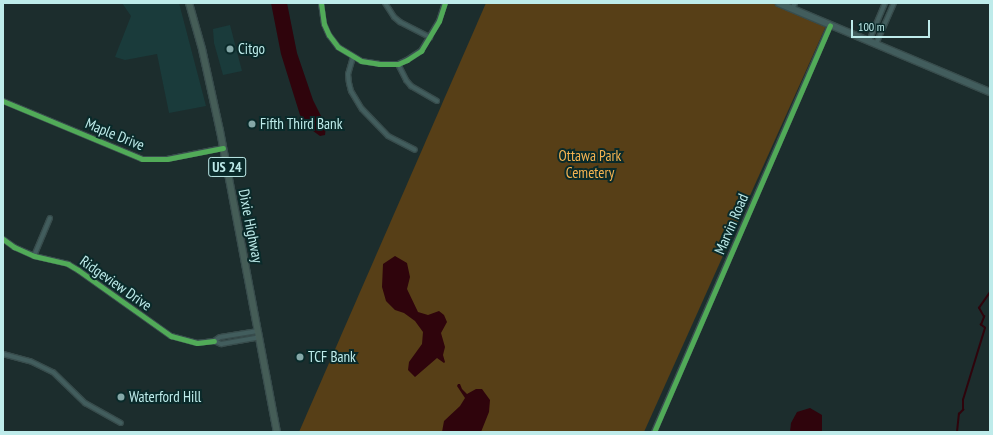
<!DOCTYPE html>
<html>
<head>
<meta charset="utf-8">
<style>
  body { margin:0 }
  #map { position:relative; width:993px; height:435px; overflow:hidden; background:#1c2d2d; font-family:"PT Sans Narrow",sans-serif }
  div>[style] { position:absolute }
  .built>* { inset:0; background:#1a3b3b }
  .green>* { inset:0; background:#573f17 }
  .water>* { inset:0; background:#2f040c }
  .stream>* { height:1.5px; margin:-0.75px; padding:0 0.75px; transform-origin:0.75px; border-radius:0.75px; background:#2f040c }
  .roads { filter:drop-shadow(1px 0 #384c4c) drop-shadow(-1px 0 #384c4c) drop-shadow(0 1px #384c4c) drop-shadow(0 -1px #384c4c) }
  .street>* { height:4px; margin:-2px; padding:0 2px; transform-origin:2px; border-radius:2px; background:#425d5d }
  .secondary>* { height:5.5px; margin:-2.75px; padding:0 2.75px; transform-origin:2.75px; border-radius:2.75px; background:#425d5d }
  .primary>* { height:6px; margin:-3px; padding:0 3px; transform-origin:3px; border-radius:3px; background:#455d57 }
  .cycleway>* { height:5px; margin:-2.5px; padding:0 2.5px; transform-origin:2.5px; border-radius:2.5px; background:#51ab58 }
  .dots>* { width:11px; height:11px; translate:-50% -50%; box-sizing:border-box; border:2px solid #0a2a2a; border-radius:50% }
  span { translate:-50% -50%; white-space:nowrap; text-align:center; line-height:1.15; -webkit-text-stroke:4px #0a2a2a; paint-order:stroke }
  .shield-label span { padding:1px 3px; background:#0a2a2a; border:1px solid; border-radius:3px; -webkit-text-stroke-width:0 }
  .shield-label { font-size:14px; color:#beebea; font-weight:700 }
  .poi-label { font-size:15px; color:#beebea }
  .left { translate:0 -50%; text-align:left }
  .street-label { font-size:15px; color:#beebea }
  .park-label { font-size:15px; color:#f5b351 }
  .frame { position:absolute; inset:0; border:4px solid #beebea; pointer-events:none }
  .scale { position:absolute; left:851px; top:20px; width:79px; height:18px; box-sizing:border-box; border:2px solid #beebea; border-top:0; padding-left:5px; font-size:12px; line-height:14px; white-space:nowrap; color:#beebea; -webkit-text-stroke:3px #0a2a2a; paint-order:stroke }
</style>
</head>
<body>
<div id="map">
  <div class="built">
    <i style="clip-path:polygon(122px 3px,179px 3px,206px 106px,169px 113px,157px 54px,125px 60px,115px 57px,131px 16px)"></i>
    <i style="clip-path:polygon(230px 25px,242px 71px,223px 75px,214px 43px,213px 29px)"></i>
  </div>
  <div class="green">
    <i style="clip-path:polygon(486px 3px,773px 3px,826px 26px,644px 432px,299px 432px)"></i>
  </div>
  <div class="water">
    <i style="clip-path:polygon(271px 3px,287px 3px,297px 53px,313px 100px,326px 126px,325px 135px,320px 136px,309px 128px,300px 115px,281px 54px)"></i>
    <i style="clip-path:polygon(395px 256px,407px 263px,410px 277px,407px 289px,418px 312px,428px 315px,439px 311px,444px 315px,447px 322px,441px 333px,445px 347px,443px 355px,445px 362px,444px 363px,437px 358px,415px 377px,408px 370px,409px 362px,422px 344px,423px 332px,415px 321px,404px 313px,395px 310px,386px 301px,382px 287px,383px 264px)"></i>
    <i style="clip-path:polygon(458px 384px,460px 384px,462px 389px,467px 394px,476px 389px,482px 389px,490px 400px,489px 412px,481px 432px,442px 432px,444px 421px,460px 406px,465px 398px,457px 386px)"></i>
    <i style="clip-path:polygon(810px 408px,822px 415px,822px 432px,790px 432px,791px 423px,797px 412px)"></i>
  </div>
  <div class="stream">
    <i style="left:957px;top:432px;width:18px;rotate:-84deg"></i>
    <i style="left:959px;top:414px;width:6px;rotate:-45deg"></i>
    <i style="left:963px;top:410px;width:10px;rotate:-90deg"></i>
    <i style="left:963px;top:400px;width:75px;rotate:-73deg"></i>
    <i style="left:985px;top:328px;width:5px;rotate:-143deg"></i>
    <i style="left:981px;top:325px;width:9px;rotate:-69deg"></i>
    <i style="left:984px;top:317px;width:10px;rotate:-119deg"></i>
    <i style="left:979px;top:308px;width:19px;rotate:-55deg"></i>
  </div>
  <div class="roads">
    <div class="street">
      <i style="left:321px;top:3px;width:21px;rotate:82deg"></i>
      <i style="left:324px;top:24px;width:12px;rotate:66deg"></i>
      <i style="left:329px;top:35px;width:15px;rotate:53deg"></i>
      <i style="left:338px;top:47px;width:27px;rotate:31deg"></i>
      <i style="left:361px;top:61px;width:18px;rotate:9deg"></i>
      <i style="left:379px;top:64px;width:19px"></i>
      <i style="left:398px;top:64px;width:10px;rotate:-24deg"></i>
      <i style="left:407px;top:60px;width:17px;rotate:-33deg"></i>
      <i style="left:421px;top:51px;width:35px;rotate:-59deg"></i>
      <i style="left:439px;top:21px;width:19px;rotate:-72deg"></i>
      <i style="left:385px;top:3px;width:17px;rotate:57deg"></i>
      <i style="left:394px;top:17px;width:8px;rotate:40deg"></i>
      <i style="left:400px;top:22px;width:34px;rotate:27deg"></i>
      <i style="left:792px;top:9px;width:7px;rotate:-63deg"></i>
      <i style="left:869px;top:41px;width:41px;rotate:-67.2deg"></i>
      <i style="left:876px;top:44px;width:45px;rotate:-66.3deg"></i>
      <i style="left:353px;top:57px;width:18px;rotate:106deg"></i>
      <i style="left:348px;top:74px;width:9px;rotate:84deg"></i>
      <i style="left:349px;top:83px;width:8px;rotate:76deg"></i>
      <i style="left:351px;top:91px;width:21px;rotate:59deg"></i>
      <i style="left:362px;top:109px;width:37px;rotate:46deg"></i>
      <i style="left:388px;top:136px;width:30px;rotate:27deg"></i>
      <i style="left:398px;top:64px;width:18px;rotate:63deg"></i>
      <i style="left:406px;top:80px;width:8px;rotate:50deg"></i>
      <i style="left:411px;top:86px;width:30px;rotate:30deg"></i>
      <i style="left:3px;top:101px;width:151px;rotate:22.6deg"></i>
      <i style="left:142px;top:159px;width:25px"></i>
      <i style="left:167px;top:159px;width:57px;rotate:-11.1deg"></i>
      <i style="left:3px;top:239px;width:14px;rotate:36deg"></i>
      <i style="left:14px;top:247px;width:22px;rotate:24deg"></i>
      <i style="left:34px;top:256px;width:35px;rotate:13deg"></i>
      <i style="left:68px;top:264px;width:12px;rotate:31deg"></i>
      <i style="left:78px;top:270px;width:114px;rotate:35.4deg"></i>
      <i style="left:171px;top:336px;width:27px;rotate:15deg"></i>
      <i style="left:197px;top:343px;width:17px;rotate:-7deg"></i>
      <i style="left:34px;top:256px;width:41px;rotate:-67.2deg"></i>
      <i style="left:258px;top:331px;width:38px;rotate:171deg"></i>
      <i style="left:220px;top:337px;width:7px;rotate:146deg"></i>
      <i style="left:214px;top:341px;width:8px;rotate:23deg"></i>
      <i style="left:221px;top:344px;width:39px;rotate:-10deg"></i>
      <i style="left:3px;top:354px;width:28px;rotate:15deg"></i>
      <i style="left:30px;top:361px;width:25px;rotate:26deg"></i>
      <i style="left:53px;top:372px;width:45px;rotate:44.1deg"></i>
      <i style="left:85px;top:403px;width:41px;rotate:29.1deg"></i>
      <i style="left:654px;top:432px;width:443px;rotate:-66.6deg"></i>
    </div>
    <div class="secondary">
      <i style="left:779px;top:3px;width:229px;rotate:22.9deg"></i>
    </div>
    <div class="primary">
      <i style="left:189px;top:3px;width:48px;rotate:74.2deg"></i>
      <i style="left:202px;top:49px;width:84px;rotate:77.6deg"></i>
      <i style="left:220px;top:131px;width:306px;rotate:79.3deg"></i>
    </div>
  </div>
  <div class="cycleway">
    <i style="left:321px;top:3px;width:21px;rotate:82deg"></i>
    <i style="left:324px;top:24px;width:12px;rotate:66deg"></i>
    <i style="left:329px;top:35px;width:15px;rotate:53deg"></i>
    <i style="left:338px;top:47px;width:27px;rotate:31deg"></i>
    <i style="left:361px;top:61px;width:18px;rotate:9deg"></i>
    <i style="left:379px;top:64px;width:19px"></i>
    <i style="left:398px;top:64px;width:10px;rotate:-24deg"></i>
    <i style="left:407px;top:60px;width:17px;rotate:-33deg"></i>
    <i style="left:421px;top:51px;width:35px;rotate:-59deg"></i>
    <i style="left:439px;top:21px;width:19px;rotate:-72deg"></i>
    <i style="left:3px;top:101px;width:151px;rotate:22.6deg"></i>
    <i style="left:142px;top:159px;width:25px"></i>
    <i style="left:167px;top:159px;width:57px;rotate:-11.1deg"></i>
    <i style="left:3px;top:239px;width:14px;rotate:36deg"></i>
    <i style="left:14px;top:247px;width:22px;rotate:24deg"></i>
    <i style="left:34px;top:256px;width:35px;rotate:13deg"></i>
    <i style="left:68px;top:264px;width:12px;rotate:31deg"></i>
    <i style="left:78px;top:270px;width:114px;rotate:35.4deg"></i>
    <i style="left:171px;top:336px;width:27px;rotate:15deg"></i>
    <i style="left:197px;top:343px;width:17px;rotate:-7deg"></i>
    <i style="left:654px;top:432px;width:443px;rotate:-66.6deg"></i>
  </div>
  <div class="dots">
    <i style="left:230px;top:49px;background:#85a8a8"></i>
    <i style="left:252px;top:124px;background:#85a8a8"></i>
    <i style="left:300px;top:357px;background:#85a8a8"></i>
    <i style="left:121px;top:397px;background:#85a8a8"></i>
  </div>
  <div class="shield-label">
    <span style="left:227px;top:167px">US 24</span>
  </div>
  <div class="poi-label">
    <span class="left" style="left:238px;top:49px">Citgo</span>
    <span class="left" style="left:260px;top:124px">Fifth Third Bank</span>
    <span class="left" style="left:308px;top:357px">TCF Bank</span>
    <span class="left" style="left:129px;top:397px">Waterford Hill</span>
  </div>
  <div class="street-label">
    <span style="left:115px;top:134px;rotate:22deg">Maple Drive</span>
    <span style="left:731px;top:224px;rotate:-67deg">Marvin Road</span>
    <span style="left:251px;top:226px;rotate:79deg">Dixie Highway</span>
    <span style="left:116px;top:283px;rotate:35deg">Ridgeview Drive</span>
  </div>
  <div class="park-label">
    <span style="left:590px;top:164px">Ottawa Park<br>Cemetery</span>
  </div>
  <div class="frame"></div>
  <div class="scale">100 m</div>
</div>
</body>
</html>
